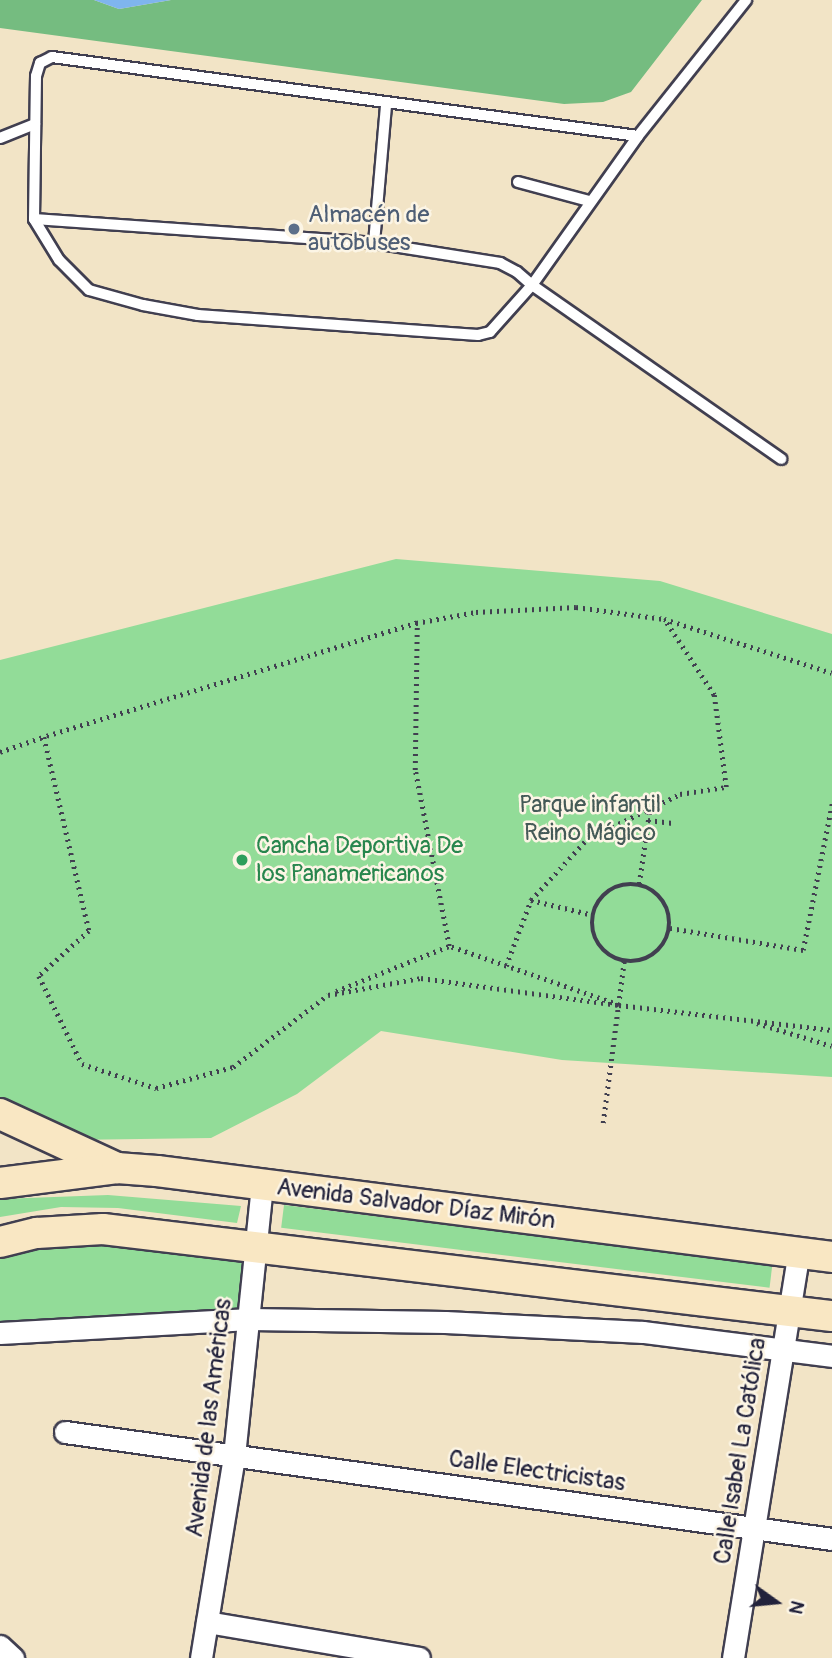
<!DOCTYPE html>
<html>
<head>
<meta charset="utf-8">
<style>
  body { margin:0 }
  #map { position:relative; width:832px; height:1658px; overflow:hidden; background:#f2e4c6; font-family:Pangolin,sans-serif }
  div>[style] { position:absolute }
  .green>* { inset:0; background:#92dc98; transform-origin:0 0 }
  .forest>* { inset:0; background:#75bc80 }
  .water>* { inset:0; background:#7fb5ee }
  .path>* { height:4.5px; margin-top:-2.25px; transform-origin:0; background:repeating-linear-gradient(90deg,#413f50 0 2px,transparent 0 7px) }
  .path>.ring { margin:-2.25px; padding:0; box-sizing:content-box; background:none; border:4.5px solid #413f50; border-radius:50% }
  .roads { filter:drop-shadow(2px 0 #413f50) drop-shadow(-2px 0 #413f50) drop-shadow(0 2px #413f50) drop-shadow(0 -2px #413f50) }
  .lane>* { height:10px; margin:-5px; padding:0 5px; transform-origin:5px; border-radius:5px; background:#fff }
  .street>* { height:21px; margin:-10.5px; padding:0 10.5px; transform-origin:10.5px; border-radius:10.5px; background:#fff }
  .secondary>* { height:30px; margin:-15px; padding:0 15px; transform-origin:15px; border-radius:15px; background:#f9e7c3 }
  .dots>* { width:19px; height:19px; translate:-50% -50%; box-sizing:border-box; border:4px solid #fcf5e5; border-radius:50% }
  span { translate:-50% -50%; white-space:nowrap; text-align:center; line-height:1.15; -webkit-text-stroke:5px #fcf5e5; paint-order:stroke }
  .service-label { font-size:24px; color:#4e5e75 }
  .left { translate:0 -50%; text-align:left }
  .park-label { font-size:24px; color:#445a57 }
  .leisure-label { font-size:24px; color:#27864d }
  .street-label { font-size:24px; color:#22223b }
  .north { position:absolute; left:741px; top:1567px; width:70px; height:70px; -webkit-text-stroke:5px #fcf5e5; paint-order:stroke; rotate:105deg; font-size:19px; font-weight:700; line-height:28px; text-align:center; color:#22223b }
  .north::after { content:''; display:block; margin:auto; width:24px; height:32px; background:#22223b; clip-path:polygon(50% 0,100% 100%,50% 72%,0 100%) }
</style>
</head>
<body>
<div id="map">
  <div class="green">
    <i style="clip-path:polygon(396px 559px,660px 581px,832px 634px,832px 1077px,562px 1060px,381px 1031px,297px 1094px,211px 1138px,69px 1140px,0 1100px,0 660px)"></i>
    <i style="clip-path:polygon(108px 1195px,241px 1206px,237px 1223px,118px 1208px,61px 1207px,0 1217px,0 1199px)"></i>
    <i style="left:284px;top:1205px;width:492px;height:23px;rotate:7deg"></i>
    <i style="clip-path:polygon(113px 1238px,199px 1247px,243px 1261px,240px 1308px,0 1324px,0 1251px)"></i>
  </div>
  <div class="forest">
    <i style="clip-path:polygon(0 0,94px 0,119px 9px,171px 0,702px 0,631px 92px,603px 102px,564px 104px,0 28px)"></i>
  </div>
  <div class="water">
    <i style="clip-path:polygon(94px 0,171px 0,119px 9px)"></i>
  </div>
  <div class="path">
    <i style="left:416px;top:623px;width:61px;rotate:-10.4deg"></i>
    <i style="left:476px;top:612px;width:100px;rotate:-2.9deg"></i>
    <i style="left:576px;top:607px;width:89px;rotate:7.8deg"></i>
    <i style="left:664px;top:619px;width:176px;rotate:17.8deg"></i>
    <i style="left:0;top:752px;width:49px;rotate:-19.2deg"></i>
    <i style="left:648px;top:820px;width:25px;rotate:7deg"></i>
    <i style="left:639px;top:884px;width:77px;rotate:-81.8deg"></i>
    <i class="ring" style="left:592px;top:884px;width:73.5px;height:73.5px"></i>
    <i style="left:531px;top:900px;width:64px;rotate:13.6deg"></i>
    <i style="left:670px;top:928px;width:135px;rotate:9.4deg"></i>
    <i style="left:803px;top:950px;width:149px;rotate:-78.8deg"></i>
    <i style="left:506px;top:966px;width:71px;rotate:-69.3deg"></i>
    <i style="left:531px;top:900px;width:83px;rotate:-47.4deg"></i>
    <i style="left:587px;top:839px;width:103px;rotate:-25.8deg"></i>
    <i style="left:680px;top:794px;width:47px;rotate:-8.7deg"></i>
    <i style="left:726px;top:787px;width:93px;rotate:-97.4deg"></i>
    <i style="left:714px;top:695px;width:91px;rotate:-123.3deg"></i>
    <i style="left:336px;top:991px;width:122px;rotate:-21.7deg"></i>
    <i style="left:619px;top:1005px;width:180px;rotate:-160.9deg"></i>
    <i style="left:449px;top:946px;width:179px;rotate:-100.9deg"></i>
    <i style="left:415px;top:770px;width:147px;rotate:-89.2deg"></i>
    <i style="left:417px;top:623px;width:390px;rotate:163deg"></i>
    <i style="left:44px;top:737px;width:199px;rotate:76.9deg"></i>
    <i style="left:89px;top:931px;width:67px;rotate:138deg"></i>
    <i style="left:39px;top:976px;width:98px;rotate:64deg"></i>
    <i style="left:82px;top:1064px;width:78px;rotate:18deg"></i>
    <i style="left:156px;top:1088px;width:80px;rotate:-15.3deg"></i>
    <i style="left:233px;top:1067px;width:119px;rotate:-37.2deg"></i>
    <i style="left:328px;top:995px;width:95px;rotate:-10.4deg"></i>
    <i style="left:421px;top:978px;width:200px;rotate:7.8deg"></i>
    <i style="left:619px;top:1005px;width:214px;rotate:6.7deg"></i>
    <i style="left:757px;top:1023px;width:78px;rotate:17deg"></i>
    <i style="left:603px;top:1123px;width:163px;rotate:-82.6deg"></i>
  </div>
  <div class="roads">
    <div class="lane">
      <i style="left:638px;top:136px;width:183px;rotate:125.4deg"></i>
      <i style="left:532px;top:285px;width:63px;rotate:131.8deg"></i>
      <i style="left:490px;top:332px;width:12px;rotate:166deg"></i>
      <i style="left:478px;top:335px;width:281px;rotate:-175.9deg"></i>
      <i style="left:198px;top:315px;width:56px;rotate:-169.7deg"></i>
      <i style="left:143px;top:305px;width:56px;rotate:-164.5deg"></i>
      <i style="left:89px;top:290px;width:42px;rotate:-135deg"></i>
      <i style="left:59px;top:260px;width:48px;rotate:-121.4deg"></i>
      <i style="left:34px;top:219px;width:341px;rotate:4deg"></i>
      <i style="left:374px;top:243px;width:128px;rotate:9deg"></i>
      <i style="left:500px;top:263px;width:19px;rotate:28deg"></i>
      <i style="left:517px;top:272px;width:20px;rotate:41deg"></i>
      <i style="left:532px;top:285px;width:304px;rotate:34.9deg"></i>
      <i style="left:0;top:138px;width:38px;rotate:-22deg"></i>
      <i style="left:518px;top:182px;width:73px;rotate:15deg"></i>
      <i style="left:34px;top:219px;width:143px;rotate:-89.2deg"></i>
      <i style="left:36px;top:76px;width:14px;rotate:-73deg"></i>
      <i style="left:40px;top:63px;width:13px;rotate:-27deg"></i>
      <i style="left:52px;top:57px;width:591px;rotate:7.68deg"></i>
      <i style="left:638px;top:136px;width:174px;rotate:-51.5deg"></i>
      <i style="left:374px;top:243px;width:139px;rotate:-85deg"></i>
    </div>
    <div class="street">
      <i style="left:0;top:1333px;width:250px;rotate:-3.2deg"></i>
      <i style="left:250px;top:1319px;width:195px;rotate:0.9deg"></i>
      <i style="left:445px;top:1322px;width:198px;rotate:2.9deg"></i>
      <i style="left:643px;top:1332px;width:191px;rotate:7.2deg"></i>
      <i style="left:65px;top:1432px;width:774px;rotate:7.94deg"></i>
      <i style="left:207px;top:1622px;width:215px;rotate:9.6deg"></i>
      <i style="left:0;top:1646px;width:18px;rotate:43deg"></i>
      <i style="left:201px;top:1658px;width:205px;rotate:-80.7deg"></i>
      <i style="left:234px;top:1456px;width:272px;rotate:-84.1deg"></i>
      <i style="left:733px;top:1658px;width:411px;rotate:-80.8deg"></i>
    </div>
    <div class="secondary">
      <i style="left:0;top:1114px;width:129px;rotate:24.8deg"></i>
      <i style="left:0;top:1183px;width:118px;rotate:-7.3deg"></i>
      <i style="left:117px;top:1168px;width:40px;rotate:4.3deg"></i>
      <i style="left:157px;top:1171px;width:680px;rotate:7.26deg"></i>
      <i style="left:0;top:1242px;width:38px;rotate:-14deg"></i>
      <i style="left:37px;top:1233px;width:66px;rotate:-3.5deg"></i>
      <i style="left:103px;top:1229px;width:734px;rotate:6.81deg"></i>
    </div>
  </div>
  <div class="dots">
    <i style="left:294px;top:229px;background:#5c6f8a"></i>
    <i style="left:242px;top:860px;background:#2e9e5b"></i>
  </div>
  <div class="service-label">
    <span class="left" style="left:308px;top:229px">Almacén de<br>autobuses</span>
  </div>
  <div class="park-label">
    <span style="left:590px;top:819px">Parque infantil<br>Reino Mágico</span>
  </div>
  <div class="leisure-label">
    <span class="left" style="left:256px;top:860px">Cancha Deportiva De<br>los Panamericanos</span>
  </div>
  <div class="street-label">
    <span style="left:416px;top:1204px;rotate:7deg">Avenida Salvador Díaz Mirón</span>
    <span style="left:209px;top:1418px;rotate:-83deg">Avenida de las Américas</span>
    <span style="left:740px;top:1451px;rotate:-81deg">Calle Isabel La Católica</span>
    <span style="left:537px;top:1471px;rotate:8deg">Calle Electricistas</span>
  </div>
  <div class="north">N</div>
</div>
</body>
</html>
